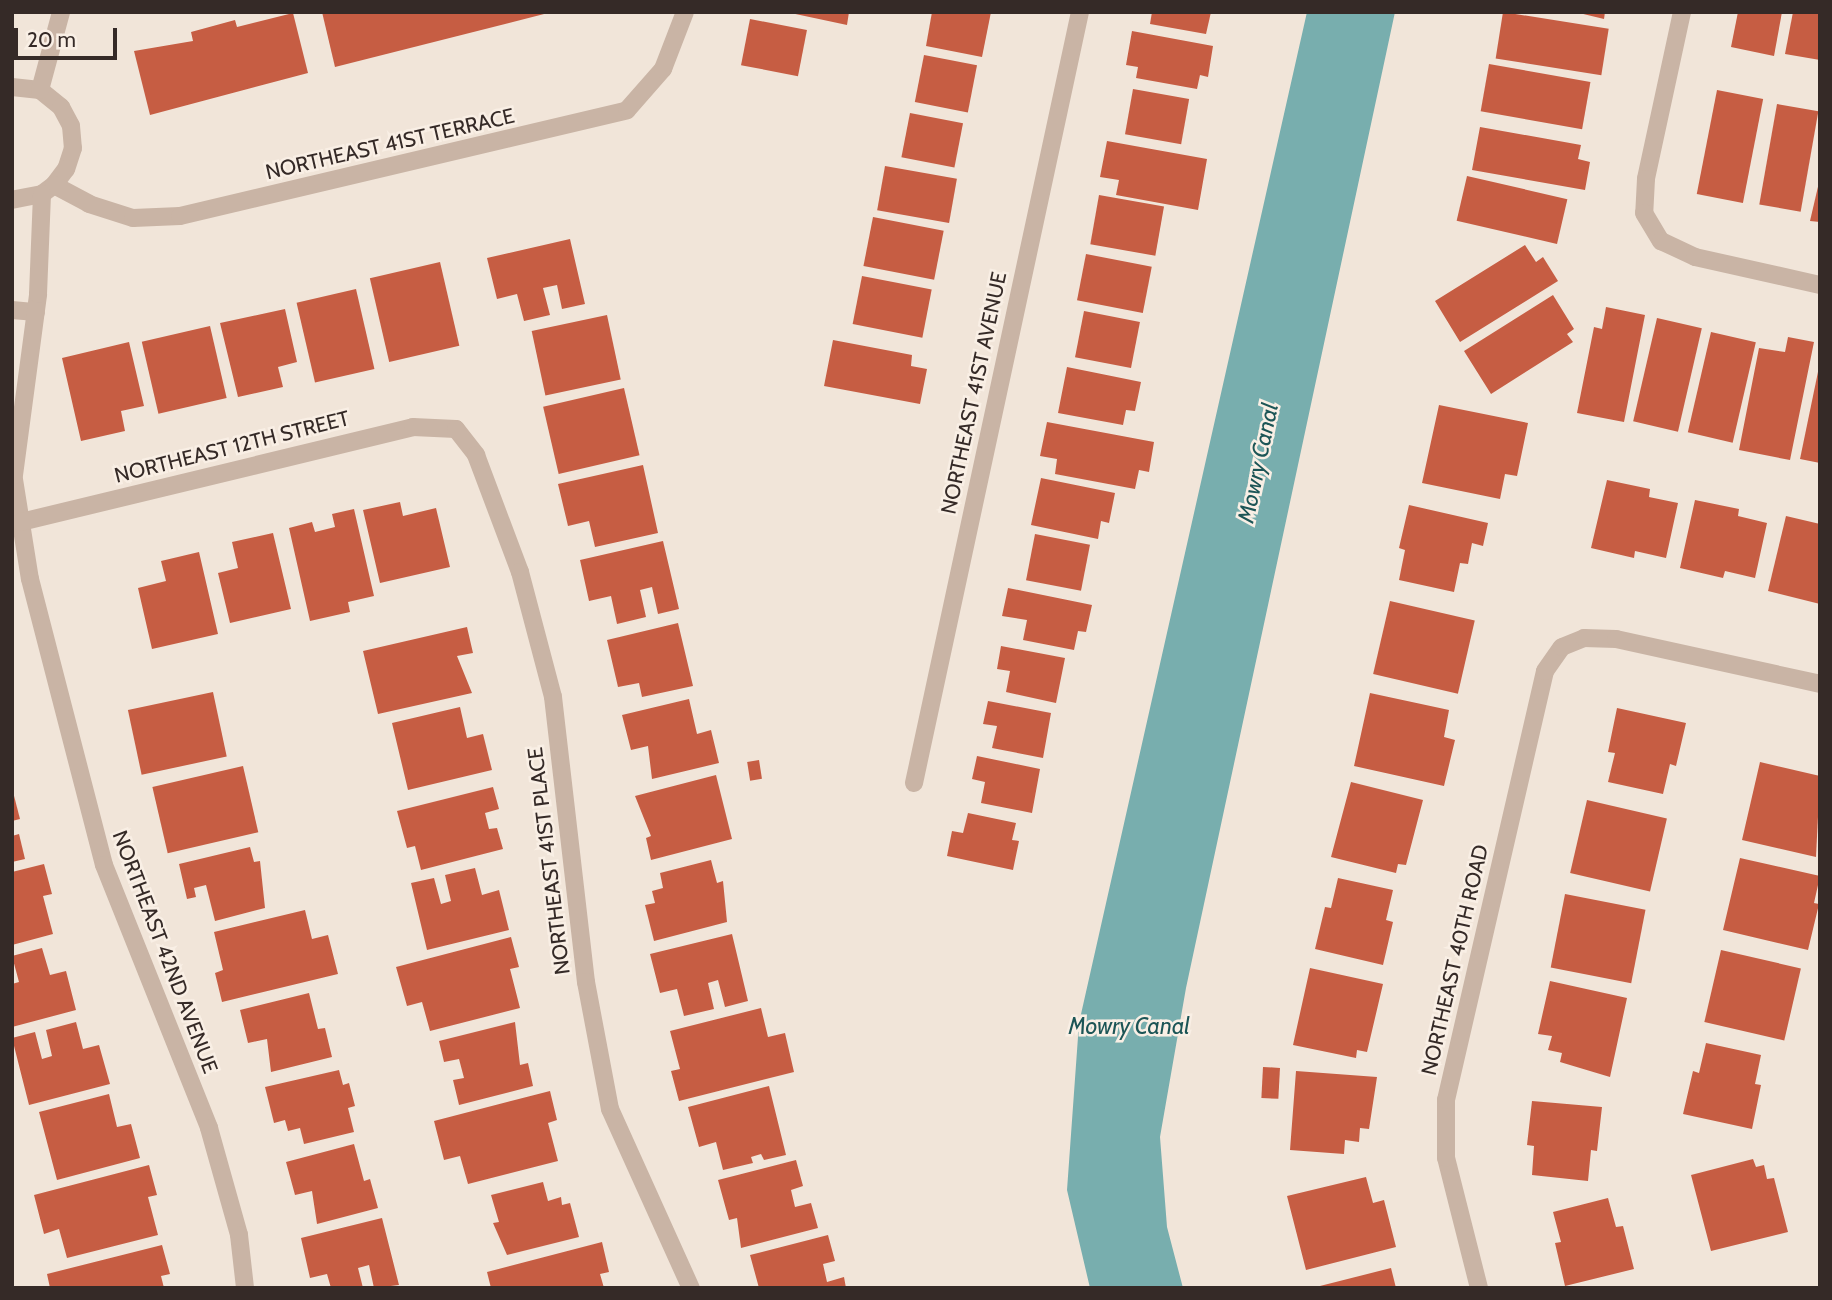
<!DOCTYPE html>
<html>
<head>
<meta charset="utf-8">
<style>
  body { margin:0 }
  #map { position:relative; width:1832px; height:1300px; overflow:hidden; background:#f1e5d9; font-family:Cabin,sans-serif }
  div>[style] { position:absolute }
  .water>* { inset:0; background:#78aeae }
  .building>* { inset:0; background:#c65d43; transform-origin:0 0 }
  .minor>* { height:18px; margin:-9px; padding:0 9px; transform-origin:9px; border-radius:9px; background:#c9b4a5 }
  span { translate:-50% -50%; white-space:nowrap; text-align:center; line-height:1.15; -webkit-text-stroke:5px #f9efe5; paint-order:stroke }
  .street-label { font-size:21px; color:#352a27 }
  .water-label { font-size:23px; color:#1c5556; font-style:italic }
  .frame { position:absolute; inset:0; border:14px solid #352a27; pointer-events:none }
  .scale { position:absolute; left:14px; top:28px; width:103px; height:32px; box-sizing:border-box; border:4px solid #352a27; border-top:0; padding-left:9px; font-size:21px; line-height:24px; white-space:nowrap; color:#352a27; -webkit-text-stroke:5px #f9efe5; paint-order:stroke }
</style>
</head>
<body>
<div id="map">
  <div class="water">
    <i style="clip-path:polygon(1307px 12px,1395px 12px,1186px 988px,1160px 1137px,1167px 1227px,1183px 1288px,1090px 1288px,1067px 1190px,1079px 1023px)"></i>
  </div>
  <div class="building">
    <i style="clip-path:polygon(322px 12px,547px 12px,548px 13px,335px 67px)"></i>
    <i style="clip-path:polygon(786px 12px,849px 12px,847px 25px)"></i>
    <i style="clip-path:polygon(932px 12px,991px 12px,982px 57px,926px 46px)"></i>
    <i style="clip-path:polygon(1152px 12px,1211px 12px,1206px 34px,1150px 24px)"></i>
    <i style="left:1503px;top:12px;width:107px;height:47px;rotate:9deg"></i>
    <i style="clip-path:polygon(1575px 12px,1605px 12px,1604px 19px)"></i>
    <i style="clip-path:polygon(1738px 12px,1782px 12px,1774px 56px,1731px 47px)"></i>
    <i style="clip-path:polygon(1793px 12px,1820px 12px,1820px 60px,1785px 54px)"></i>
    <i style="clip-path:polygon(293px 13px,308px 73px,150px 115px,134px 51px,193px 41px,191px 32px,235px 20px,237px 27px)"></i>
    <i style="left:750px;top:19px;width:58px;height:47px;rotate:11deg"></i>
    <i style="clip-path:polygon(1132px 31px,1213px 46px,1208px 77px,1200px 75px,1197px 89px,1136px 78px,1138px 67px,1126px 65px)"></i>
    <i style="left:924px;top:55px;width:54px;height:48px;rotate:11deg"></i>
    <i style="left:1489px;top:64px;width:103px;height:48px;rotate:10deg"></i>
    <i style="left:1133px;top:89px;width:57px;height:46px;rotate:10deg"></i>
    <i style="left:1717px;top:90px;width:47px;height:106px;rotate:11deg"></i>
    <i style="left:1777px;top:104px;width:42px;height:102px;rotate:10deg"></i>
    <i style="left:910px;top:113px;width:54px;height:45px;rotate:11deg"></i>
    <i style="clip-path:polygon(1480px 127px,1581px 145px,1578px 159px,1590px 162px,1585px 190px,1472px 170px)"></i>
    <i style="clip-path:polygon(1107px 141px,1207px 159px,1198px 210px,1116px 195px,1119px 180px,1100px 177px)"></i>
    <i style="left:885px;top:166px;width:73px;height:45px;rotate:10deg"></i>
    <i style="left:1467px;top:176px;width:103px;height:46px;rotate:13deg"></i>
    <i style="clip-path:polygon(1820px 178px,1820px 222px,1810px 221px)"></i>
    <i style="left:1099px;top:195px;width:66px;height:50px;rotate:10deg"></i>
    <i style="left:873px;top:217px;width:72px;height:50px;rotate:11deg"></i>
    <i style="clip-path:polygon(570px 239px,585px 304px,562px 309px,557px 285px,543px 288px,550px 315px,524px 321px,517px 294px,497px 299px,487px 258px)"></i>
    <i style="clip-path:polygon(1525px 245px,1536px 262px,1543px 257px,1558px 281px,1460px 342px,1435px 301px)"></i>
    <i style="left:1086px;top:254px;width:67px;height:47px;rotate:11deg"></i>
    <i style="left:440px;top:262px;width:86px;height:72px;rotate:77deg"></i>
    <i style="left:862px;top:276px;width:71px;height:49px;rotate:11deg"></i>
    <i style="left:356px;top:289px;width:82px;height:61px;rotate:77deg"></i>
    <i style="clip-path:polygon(1553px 295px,1574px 329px,1567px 334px,1573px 342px,1491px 394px,1464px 351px)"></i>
    <i style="clip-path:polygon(1606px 307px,1645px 315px,1624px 422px,1577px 413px,1594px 327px,1602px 329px)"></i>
    <i style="clip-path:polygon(285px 309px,297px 362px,278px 367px,283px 387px,238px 397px,220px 323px)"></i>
    <i style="left:1084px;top:311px;width:57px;height:47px;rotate:11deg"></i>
    <i style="left:607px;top:315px;width:66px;height:77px;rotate:78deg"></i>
    <i style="left:1657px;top:318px;width:46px;height:106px;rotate:13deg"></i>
    <i style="left:210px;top:326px;width:74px;height:70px;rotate:77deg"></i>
    <i style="left:1711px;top:332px;width:46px;height:103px;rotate:13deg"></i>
    <i style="clip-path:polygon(1788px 337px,1814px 342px,1790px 460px,1739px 450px,1759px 348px,1785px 352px)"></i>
    <i style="clip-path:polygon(833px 340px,912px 355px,911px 366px,927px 369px,920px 404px,824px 386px)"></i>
    <i style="clip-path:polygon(129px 342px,144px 406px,121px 411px,125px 431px,81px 441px,62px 358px)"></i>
    <i style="clip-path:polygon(1067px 367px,1141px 382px,1135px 411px,1126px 410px,1123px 425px,1058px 413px)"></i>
    <i style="clip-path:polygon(1819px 367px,1820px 367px,1820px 463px,1800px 459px)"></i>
    <i style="left:624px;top:388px;width:69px;height:83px;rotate:77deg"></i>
    <i style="clip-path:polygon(1439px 405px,1528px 423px,1517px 476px,1505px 474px,1500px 499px,1422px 483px)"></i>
    <i style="clip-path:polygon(1047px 422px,1154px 442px,1149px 472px,1139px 470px,1135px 489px,1055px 474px,1057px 459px,1040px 456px)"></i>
    <i style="clip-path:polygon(643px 465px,658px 533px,595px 547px,589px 521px,568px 526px,558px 484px)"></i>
    <i style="clip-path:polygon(1041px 478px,1115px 493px,1109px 523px,1101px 521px,1098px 539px,1031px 525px)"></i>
    <i style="clip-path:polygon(1607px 480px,1650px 489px,1649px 497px,1678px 503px,1666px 558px,1635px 551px,1634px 558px,1591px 548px)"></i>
    <i style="clip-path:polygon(1695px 500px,1739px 509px,1738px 516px,1767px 523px,1755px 578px,1725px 571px,1723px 578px,1680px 568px)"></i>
    <i style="clip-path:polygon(400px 502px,403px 516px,436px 508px,450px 567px,380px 583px,363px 510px)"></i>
    <i style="clip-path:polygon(1409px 505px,1488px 523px,1483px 546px,1472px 543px,1468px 564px,1460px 563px,1454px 592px,1399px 580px,1405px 550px,1399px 548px)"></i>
    <i style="clip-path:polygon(354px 509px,374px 596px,348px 602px,350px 612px,310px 621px,289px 528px,312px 522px,315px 532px,335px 527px,332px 514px)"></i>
    <i style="clip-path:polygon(1786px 516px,1820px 524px,1820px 604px,1768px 591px)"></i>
    <i style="clip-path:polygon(273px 533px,291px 609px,230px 623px,218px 573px,238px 568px,232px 542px)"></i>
    <i style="left:1035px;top:534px;width:56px;height:47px;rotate:11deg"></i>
    <i style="clip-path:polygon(663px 541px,679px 609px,658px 614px,652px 587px,640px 590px,646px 617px,617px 624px,611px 596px,589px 601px,580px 560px)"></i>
    <i style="clip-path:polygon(199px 552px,218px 634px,152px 649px,138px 588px,166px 581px,161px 561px)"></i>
    <i style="clip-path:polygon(1008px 588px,1092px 605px,1086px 632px,1078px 631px,1074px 650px,1023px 640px,1027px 620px,1002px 616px)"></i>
    <i style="left:1390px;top:601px;width:87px;height:75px;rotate:13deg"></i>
    <i style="clip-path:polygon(678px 623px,693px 686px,642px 697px,639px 683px,618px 687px,607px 640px)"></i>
    <i style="clip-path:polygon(467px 627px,473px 653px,457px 656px,472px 693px,378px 714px,363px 651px)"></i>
    <i style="clip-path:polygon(1001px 646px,1065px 658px,1056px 703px,1006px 692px,1010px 671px,997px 669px)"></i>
    <i style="left:213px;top:692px;width:66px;height:87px;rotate:78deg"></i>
    <i style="clip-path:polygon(1370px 693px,1449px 710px,1444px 737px,1455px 740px,1444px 786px,1354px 766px)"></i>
    <i style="clip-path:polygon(689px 699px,697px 734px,711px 730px,719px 763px,652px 779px,648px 746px,631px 750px,622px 715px)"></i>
    <i style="clip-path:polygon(988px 701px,1051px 713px,1043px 758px,992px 748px,997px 726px,983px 724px)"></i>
    <i style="clip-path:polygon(460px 707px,467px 738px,483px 734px,492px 770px,408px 790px,392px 723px)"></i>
    <i style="clip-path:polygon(1617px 708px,1686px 723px,1676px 766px,1670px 764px,1663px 794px,1608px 782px,1615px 753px,1608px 752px)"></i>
    <i style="clip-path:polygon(977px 756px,1040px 769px,1032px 813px,981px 803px,985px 782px,972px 779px)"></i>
    <i style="left:759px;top:760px;width:19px;height:12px;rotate:81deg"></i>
    <i style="clip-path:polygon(1760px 762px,1820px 776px,1816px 857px,1742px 840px)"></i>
    <i style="left:243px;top:766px;width:68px;height:93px;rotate:77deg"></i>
    <i style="clip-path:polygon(716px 775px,732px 839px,651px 860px,646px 838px,651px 836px,635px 796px)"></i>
    <i style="clip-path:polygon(1351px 782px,1423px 800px,1406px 865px,1398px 864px,1396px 873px,1331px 857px)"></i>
    <i style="clip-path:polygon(493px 787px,499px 809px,485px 813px,489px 829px,497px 828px,503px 849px,421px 870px,415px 846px,407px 848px,397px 811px)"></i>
    <i style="clip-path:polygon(12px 788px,20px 819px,12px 821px)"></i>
    <i style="left:1587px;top:800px;width:82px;height:75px;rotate:13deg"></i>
    <i style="clip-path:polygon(968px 813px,1016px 823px,1012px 840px,1019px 841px,1013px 870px,947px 856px,952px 831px,963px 833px)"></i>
    <i style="clip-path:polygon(19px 834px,25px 859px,12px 862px,12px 836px)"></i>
    <i style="clip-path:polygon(250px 847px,254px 862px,260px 861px,265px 908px,215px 921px,206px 885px,194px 888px,196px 897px,187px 899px,179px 864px)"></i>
    <i style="clip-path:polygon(1740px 858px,1820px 876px,1814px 903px,1819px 904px,1808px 950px,1723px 930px)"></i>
    <i style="clip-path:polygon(711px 860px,717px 883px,723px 881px,727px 922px,654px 941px,645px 905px,655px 903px,652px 891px,663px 888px,660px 873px)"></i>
    <i style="clip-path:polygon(44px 864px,52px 894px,43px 896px,53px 934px,12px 945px,12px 872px)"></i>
    <i style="clip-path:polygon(475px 868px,482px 895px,499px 890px,509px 930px,427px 950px,411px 883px,434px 878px,441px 904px,451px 901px,445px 875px)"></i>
    <i style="clip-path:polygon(1338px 878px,1393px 890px,1386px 920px,1393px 922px,1383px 965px,1315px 949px,1325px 907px,1331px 908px)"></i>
    <i style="left:1565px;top:894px;width:82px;height:75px;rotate:11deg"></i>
    <i style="clip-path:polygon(305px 910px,312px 939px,328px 935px,338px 974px,222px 1002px,215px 973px,223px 970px,214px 932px)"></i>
    <i style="clip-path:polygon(732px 934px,748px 1001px,725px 1007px,718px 980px,708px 983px,714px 1009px,684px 1016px,677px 989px,660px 993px,650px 954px)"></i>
    <i style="clip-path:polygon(511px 937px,519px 967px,510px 969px,520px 1008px,430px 1031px,422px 1002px,407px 1006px,396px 967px)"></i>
    <i style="clip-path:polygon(42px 948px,50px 975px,66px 971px,76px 1010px,12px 1027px,12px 984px,19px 982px,12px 956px)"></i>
    <i style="left:1721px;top:950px;width:82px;height:74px;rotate:13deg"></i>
    <i style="clip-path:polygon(1310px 968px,1383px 984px,1367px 1052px,1357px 1050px,1356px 1058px,1293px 1045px)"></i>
    <i style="clip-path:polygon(1550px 981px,1627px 998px,1610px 1077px,1560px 1062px,1562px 1053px,1548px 1050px,1552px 1036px,1538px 1034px)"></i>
    <i style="clip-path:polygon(309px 993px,318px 1029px,325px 1028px,332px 1057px,271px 1072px,267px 1039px,248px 1043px,240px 1010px)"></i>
    <i style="clip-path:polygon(761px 1008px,768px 1037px,785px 1033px,794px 1072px,679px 1101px,671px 1071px,680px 1069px,670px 1031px)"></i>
    <i style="clip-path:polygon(76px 1022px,83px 1049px,99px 1045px,110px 1084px,29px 1105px,12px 1038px,35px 1032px,42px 1059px,52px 1056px,46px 1030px)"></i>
    <i style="clip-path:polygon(515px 1022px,520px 1065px,528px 1063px,533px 1086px,459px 1105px,453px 1080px,464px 1078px,459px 1059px,444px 1062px,439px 1041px)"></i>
    <i style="clip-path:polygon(1706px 1043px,1761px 1055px,1755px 1084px,1761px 1085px,1752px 1129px,1683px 1114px,1693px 1071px,1699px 1073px)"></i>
    <i style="left:1263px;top:1067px;width:17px;height:31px;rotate:3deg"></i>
    <i style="clip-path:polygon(339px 1070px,343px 1085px,349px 1083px,355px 1106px,348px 1108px,354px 1132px,304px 1144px,300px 1128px,288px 1131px,285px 1120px,274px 1123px,265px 1087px)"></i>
    <i style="clip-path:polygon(1296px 1071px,1377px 1077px,1369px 1129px,1360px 1128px,1359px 1142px,1345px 1140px,1344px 1154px,1290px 1150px)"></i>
    <i style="clip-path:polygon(769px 1086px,786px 1155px,764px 1160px,761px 1154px,751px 1157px,753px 1163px,723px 1170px,716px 1142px,699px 1147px,688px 1107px)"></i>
    <i style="clip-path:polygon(550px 1091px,557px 1120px,548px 1123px,558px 1161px,468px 1184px,460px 1156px,444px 1160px,434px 1121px)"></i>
    <i style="clip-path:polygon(109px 1094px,117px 1127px,131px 1124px,140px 1158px,57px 1180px,39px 1112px)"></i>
    <i style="clip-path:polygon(1532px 1101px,1602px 1107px,1597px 1151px,1591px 1150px,1588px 1181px,1532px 1175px,1534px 1146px,1527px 1145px)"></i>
    <i style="clip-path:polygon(354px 1144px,364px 1181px,370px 1179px,378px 1208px,317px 1224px,312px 1191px,295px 1195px,286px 1162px)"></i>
    <i style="clip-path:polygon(1753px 1159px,1756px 1167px,1764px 1165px,1767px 1179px,1774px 1178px,1788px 1232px,1711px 1251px,1691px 1175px)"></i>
    <i style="clip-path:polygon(796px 1160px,803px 1186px,791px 1190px,795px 1207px,811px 1203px,818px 1228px,741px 1248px,737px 1218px,729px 1220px,718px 1180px)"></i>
    <i style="clip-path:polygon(149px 1165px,157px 1195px,148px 1197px,158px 1235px,67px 1258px,59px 1229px,44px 1234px,34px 1195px)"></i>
    <i style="clip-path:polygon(1366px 1177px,1373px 1203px,1384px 1200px,1396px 1247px,1306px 1270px,1287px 1196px)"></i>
    <i style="clip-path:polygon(543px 1182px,548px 1201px,561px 1197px,562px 1205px,570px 1203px,579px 1237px,507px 1255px,493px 1223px,499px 1222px,491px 1195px)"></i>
    <i style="clip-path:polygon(1608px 1198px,1616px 1227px,1623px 1226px,1634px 1269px,1565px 1286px,1555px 1243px,1561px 1242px,1553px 1212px)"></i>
    <i style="clip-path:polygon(382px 1218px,399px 1285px,374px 1288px,369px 1265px,358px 1268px,363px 1288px,331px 1288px,327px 1274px,310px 1278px,301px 1238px)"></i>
    <i style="clip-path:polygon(828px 1235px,835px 1261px,823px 1264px,827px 1282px,844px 1277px,846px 1288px,759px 1288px,750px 1255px)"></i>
    <i style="clip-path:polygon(602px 1242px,609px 1272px,600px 1274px,604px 1288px,491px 1288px,487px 1272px)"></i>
    <i style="clip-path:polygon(162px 1245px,170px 1274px,161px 1276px,164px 1288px,50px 1288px,47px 1274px)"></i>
    <i style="clip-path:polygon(1391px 1268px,1396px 1288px,1316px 1288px,1316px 1287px)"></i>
  </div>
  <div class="minor">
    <i style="left:1682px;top:12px;width:171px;rotate:102.2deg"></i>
    <i style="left:1646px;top:179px;width:34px;rotate:93deg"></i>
    <i style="left:1644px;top:213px;width:33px;rotate:59deg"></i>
    <i style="left:1661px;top:241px;width:38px;rotate:25deg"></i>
    <i style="left:1695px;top:257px;width:128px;rotate:12.6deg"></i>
    <i style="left:12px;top:87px;width:28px;rotate:6deg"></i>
    <i style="left:40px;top:90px;width:27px;rotate:39deg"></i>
    <i style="left:61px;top:107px;width:21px;rotate:62deg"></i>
    <i style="left:71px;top:126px;width:22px;rotate:85deg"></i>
    <i style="left:73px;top:148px;width:22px;rotate:108deg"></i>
    <i style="left:66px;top:169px;width:20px;rotate:127deg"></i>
    <i style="left:54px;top:185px;width:15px;rotate:143deg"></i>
    <i style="left:42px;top:194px;width:31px;rotate:169deg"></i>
    <i style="left:40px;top:90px;width:81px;rotate:-74.9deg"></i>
    <i style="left:54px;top:185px;width:40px;rotate:28deg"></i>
    <i style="left:89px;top:204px;width:46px;rotate:17.7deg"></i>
    <i style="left:133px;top:218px;width:47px;rotate:-2.4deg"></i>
    <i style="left:180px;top:216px;width:459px;rotate:-13.3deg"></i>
    <i style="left:627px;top:110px;width:55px;rotate:-48.7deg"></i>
    <i style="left:663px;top:69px;width:61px;rotate:-68.9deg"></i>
    <i style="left:12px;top:310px;width:24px;rotate:5deg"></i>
    <i style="left:12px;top:467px;width:113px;rotate:80.9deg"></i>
    <i style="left:30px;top:579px;width:295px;rotate:75.5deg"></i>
    <i style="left:104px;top:865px;width:283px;rotate:68.2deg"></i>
    <i style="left:209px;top:1128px;width:111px;rotate:74.3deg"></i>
    <i style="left:239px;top:1235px;width:53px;rotate:83.5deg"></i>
    <i style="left:14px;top:475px;width:183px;rotate:-82.4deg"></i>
    <i style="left:38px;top:294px;width:100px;rotate:-87.7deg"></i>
    <i style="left:21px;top:522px;width:403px;rotate:-13.6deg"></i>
    <i style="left:413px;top:427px;width:43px;rotate:2.7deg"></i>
    <i style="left:456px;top:429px;width:33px;rotate:52deg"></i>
    <i style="left:476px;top:455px;width:125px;rotate:69.4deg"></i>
    <i style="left:520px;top:572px;width:129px;rotate:75.2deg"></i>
    <i style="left:553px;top:697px;width:287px;rotate:83.4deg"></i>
    <i style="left:586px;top:982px;width:129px;rotate:79.3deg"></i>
    <i style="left:610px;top:1109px;width:196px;rotate:65.7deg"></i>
    <i style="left:914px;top:783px;width:789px;rotate:-77.85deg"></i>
    <i style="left:1479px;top:1288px;width:134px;rotate:-104.2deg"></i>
    <i style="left:1446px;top:1158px;width:58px;rotate:-90deg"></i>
    <i style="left:1446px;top:1100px;width:440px;rotate:-77deg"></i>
    <i style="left:1545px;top:671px;width:29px;rotate:-55deg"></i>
    <i style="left:1562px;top:647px;width:24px;rotate:-22deg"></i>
    <i style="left:1584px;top:638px;width:32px;rotate:2deg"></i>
    <i style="left:1616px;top:639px;width:209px;rotate:12.4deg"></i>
  </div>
  <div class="street-label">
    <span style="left:390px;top:144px;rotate:-13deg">NORTHEAST 41ST TERRACE</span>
    <span style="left:974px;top:393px;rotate:-78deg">NORTHEAST 41ST AVENUE</span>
    <span style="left:232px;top:447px;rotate:-14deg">NORTHEAST 12TH STREET</span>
    <span style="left:549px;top:861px;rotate:-97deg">NORTHEAST 41ST PLACE</span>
    <span style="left:165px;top:952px;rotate:69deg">NORTHEAST 42ND AVENUE</span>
    <span style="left:1455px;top:960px;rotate:-77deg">NORTHEAST 40TH ROAD</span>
  </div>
  <div class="water-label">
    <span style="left:1258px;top:463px;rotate:-78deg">Mowry Canal</span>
    <span style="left:1129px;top:1026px">Mowry Canal</span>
  </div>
  <div class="frame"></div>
  <div class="scale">20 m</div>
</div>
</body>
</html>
